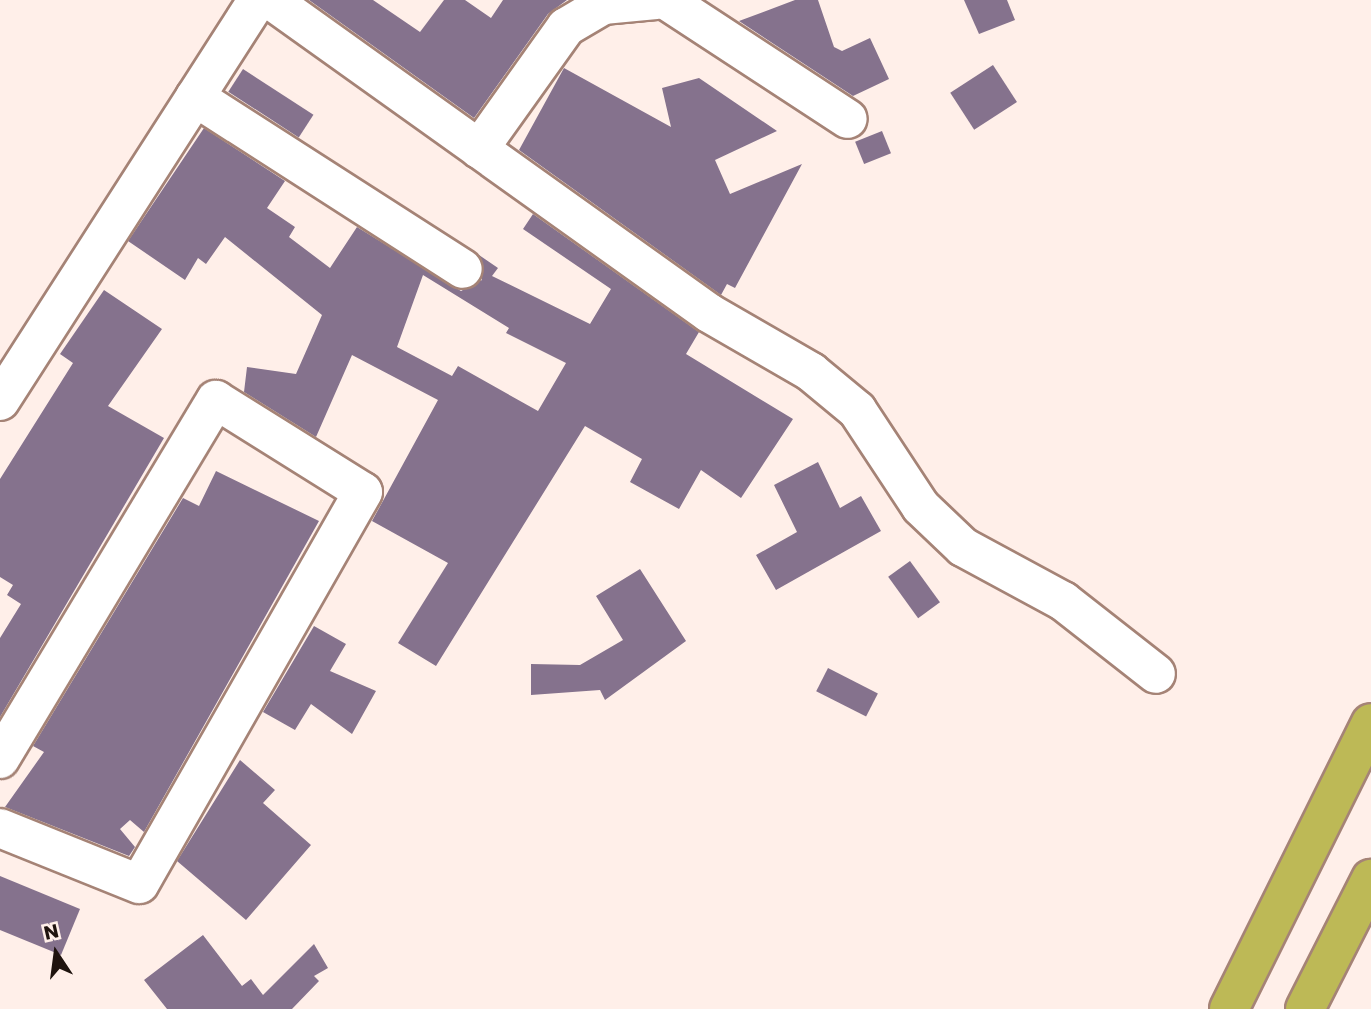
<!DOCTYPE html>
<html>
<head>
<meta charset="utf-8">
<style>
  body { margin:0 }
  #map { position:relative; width:1371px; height:1009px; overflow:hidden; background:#ffefe9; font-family:Poppins,sans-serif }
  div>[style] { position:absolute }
  .building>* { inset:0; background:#85728d; transform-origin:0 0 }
  .roads { filter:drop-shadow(2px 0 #a58376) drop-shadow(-2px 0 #a58376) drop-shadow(0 2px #a58376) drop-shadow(0 -2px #a58376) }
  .minor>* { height:38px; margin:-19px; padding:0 19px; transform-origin:19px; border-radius:19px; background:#fff }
  .highway>* { height:38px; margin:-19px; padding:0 19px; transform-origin:19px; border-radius:19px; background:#bdb956 }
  span { translate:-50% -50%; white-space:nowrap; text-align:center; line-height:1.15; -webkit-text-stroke:5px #ffefe9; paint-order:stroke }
  .north { position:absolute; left:21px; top:918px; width:70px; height:70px; -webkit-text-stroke:5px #ffefe9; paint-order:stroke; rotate:347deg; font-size:19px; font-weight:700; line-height:28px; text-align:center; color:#1f130e }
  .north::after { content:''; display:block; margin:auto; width:24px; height:32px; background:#1f130e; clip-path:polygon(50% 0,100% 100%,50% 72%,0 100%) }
</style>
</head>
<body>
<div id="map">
  <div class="building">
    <i style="clip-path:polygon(309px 0,373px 0,420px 32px,444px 0,465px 0,491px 18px,503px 0,567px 0,548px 14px,474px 118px)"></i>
    <i style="clip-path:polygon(795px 0,818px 0,834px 47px,842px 51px,870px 38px,889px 79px,853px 96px,739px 21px)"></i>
    <i style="clip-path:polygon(964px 0,1007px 0,1015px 20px,979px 34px)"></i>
    <i style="left:993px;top:65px;width:44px;height:51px;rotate:57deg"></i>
    <i style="clip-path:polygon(564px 68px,671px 127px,662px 88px,699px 78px,777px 131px,715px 160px,730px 194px,802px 164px,735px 288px,727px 284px,721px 295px,519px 150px)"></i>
    <i style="left:243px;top:69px;width:84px;height:27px;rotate:33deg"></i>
    <i style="clip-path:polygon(evenodd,204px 128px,285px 181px,267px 208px,295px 227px,289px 237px,330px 268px,357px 227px,461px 291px,482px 280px,479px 255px,498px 268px,492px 276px,590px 324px,611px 289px,523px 229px,533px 214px,699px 332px,686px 354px,793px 419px,741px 498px,701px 470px,679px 509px,630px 482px,642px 459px,585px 426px,436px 666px,398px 643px,448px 563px,372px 521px,438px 400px,352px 355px,316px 437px,244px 392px,247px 367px,296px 374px,322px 315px,225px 237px,206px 264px,198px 258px,185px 280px,128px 241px,204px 128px,423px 275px,509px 328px,506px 333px,566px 363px,538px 411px,458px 366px,452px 376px,397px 347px,423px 275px)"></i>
    <i style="left:882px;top:131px;width:24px;height:29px;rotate:68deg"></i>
    <i style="clip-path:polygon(104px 290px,162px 329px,108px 406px,164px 438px,0 717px,0 638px,21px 604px,7px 595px,13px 585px,0 577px,0 479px,73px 363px,60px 354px)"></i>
    <i style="clip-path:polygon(818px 462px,840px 508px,861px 496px,881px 531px,776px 590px,756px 555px,797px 532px,774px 485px)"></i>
    <i style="clip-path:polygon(216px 471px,319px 521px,144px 832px,130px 820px,120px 829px,135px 847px,129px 856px,5px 807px,44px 752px,33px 746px,183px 498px,199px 506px)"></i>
    <i style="left:910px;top:561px;width:51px;height:27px;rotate:54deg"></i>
    <i style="clip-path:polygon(640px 569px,686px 641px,605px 700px,600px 690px,531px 695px,531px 664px,580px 665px,623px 640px,596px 596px)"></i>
    <i style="clip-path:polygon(314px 626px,346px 644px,330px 671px,376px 691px,352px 734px,311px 704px,295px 730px,263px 712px)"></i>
    <i style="left:828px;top:668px;width:56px;height:26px;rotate:27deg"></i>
    <i style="clip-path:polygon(240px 760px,275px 790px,263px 803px,311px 845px,246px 920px,177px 861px)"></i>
    <i style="clip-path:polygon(0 876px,80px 909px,61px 955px,0 930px)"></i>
    <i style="clip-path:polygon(203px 935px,242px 986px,251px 979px,263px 995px,314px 944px,328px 968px,314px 976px,319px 981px,292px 1009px,167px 1009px,144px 980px)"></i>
  </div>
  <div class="roads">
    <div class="minor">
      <i style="left:271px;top:0;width:538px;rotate:35.55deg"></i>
      <i style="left:709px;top:313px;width:118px;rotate:30deg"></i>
      <i style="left:811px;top:372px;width:60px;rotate:39.6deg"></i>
      <i style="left:857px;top:410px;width:116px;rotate:56.6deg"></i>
      <i style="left:921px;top:507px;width:58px;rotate:43.6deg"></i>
      <i style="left:963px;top:547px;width:114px;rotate:28.4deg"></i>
      <i style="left:1063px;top:601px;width:118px;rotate:38.1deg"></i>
      <i style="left:666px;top:0;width:217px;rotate:33.2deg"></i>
      <i style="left:195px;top:97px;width:318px;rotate:32.7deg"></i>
      <i style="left:479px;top:149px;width:150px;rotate:-54.5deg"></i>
      <i style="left:566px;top:27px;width:43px;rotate:-30.7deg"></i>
      <i style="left:603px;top:5px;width:53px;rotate:-5.4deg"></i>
      <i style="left:0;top:401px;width:476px;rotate:-57.3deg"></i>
      <i style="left:0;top:759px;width:419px;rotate:-59deg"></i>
      <i style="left:216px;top:400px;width:173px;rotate:32deg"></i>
      <i style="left:363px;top:492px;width:451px;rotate:119.7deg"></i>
      <i style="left:139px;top:884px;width:150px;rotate:-158.1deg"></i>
    </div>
    <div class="highway">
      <i style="left:1229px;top:1009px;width:319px;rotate:-63.6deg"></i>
      <i style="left:1305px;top:1009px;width:146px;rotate:-63.1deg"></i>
    </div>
  </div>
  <div class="north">N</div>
</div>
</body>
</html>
